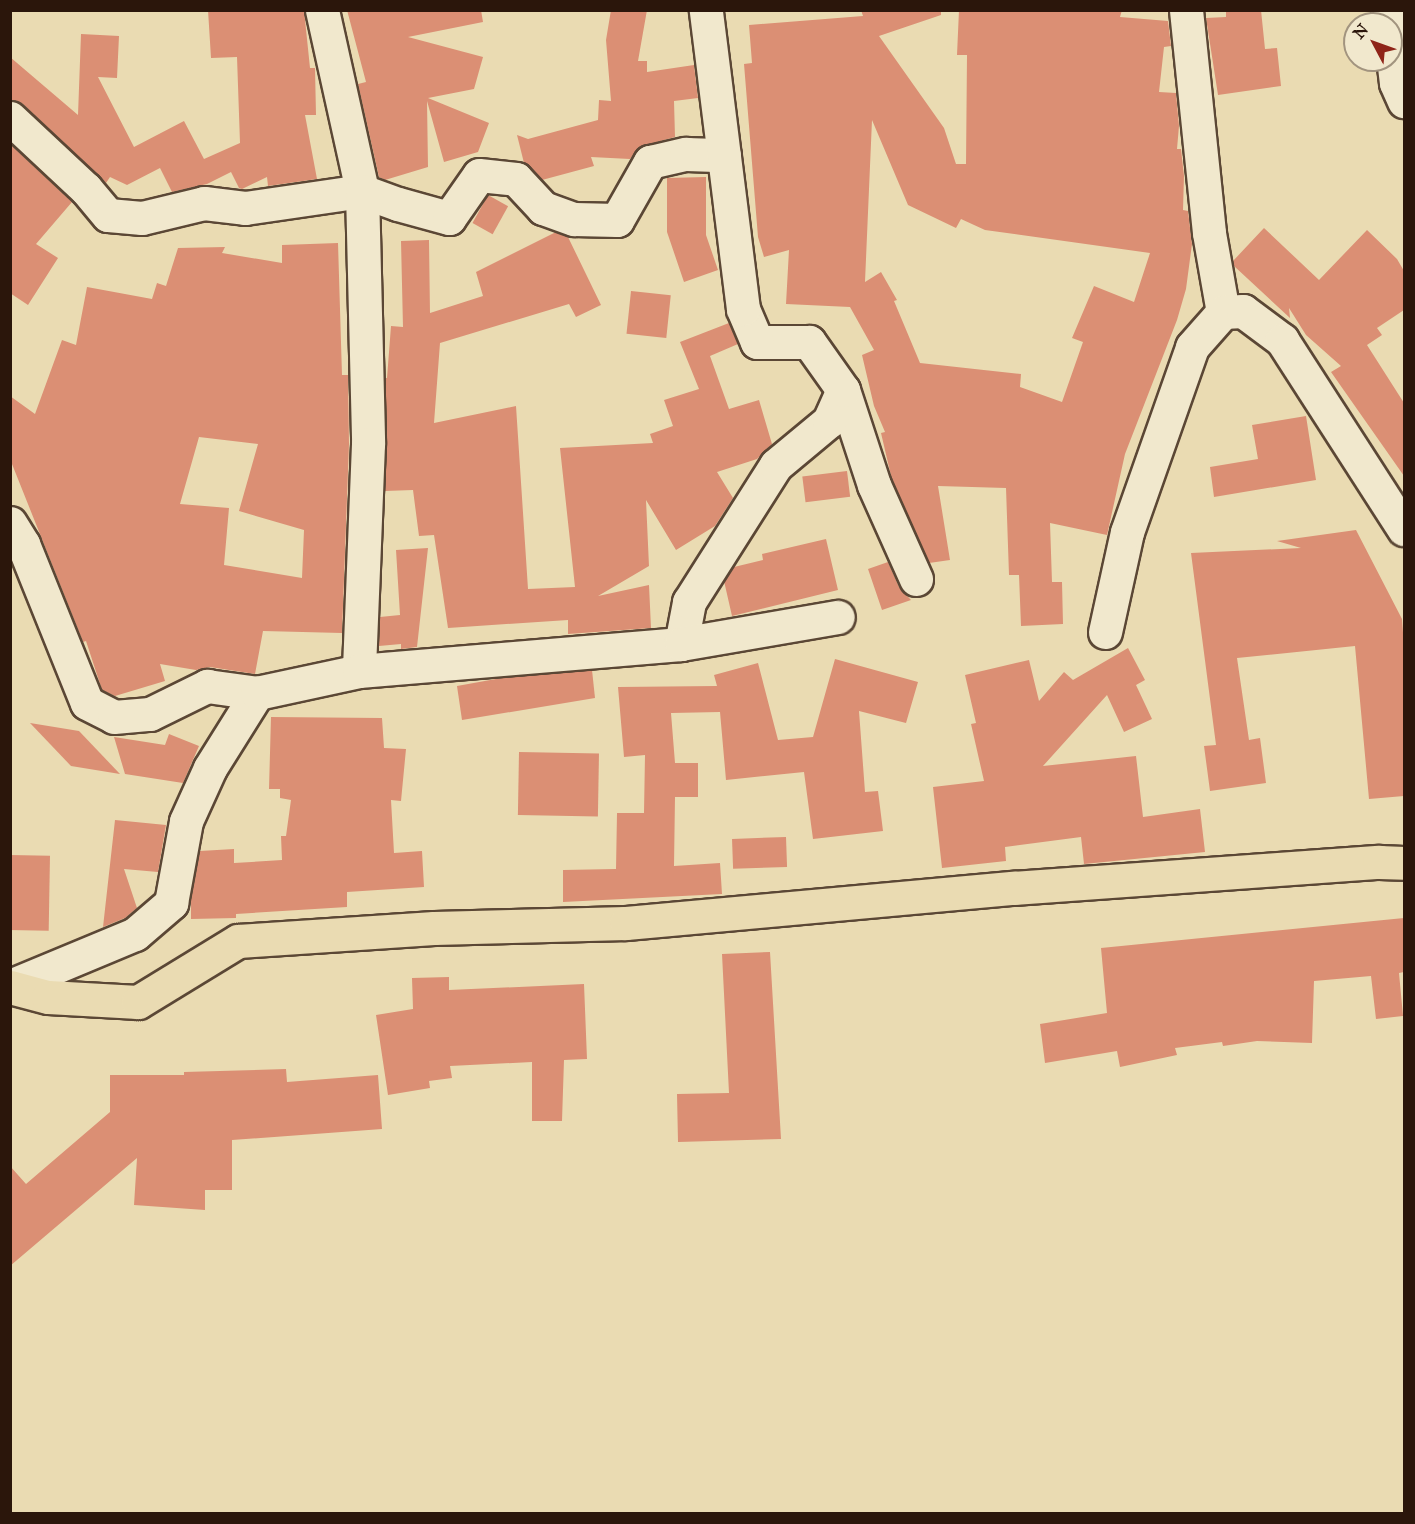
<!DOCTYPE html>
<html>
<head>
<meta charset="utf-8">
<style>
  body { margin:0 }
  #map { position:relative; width:1415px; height:1524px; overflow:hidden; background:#eadbb2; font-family:"IM FELL Great Primer",serif }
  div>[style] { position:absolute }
  .building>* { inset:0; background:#db8f74; transform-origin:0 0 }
  .roads { filter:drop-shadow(2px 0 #5b4735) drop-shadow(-2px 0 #5b4735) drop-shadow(0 2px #5b4735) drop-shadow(0 -2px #5b4735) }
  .minor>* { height:33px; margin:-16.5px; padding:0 16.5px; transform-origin:16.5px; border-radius:16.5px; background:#f1e8cd }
  .major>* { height:33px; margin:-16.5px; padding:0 16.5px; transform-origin:16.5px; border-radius:16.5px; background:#eadbb2 }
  span { translate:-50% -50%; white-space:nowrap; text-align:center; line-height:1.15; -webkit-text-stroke:5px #f1e8cd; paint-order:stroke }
  .frame { position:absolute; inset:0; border:12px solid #2b160b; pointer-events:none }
  .north { position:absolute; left:1343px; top:12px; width:60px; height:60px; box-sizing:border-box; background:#f1e8cd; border:2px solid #a2947f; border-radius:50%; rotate:311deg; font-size:16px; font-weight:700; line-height:24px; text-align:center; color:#2b160b }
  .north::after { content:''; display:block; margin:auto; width:21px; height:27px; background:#8f2418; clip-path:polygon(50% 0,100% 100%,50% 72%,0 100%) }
</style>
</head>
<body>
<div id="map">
  <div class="building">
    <i style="clip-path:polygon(208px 10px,304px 10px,310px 68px,315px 68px,316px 115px,305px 115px,317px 179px,268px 186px,267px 177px,242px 189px,239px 188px,231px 172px,207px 184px,172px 192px,160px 168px,127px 185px,110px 177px,106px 183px,23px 104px,10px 100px,10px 57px,78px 115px,81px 34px,119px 36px,117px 78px,98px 77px,134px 147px,184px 121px,204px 159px,240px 143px,237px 57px,211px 58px)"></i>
    <i style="clip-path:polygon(347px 10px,481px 10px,483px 22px,408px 37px,483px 57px,474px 89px,428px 98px,489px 123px,478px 152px,444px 162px,427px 101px,428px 167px,385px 180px,379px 177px,358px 84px,366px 82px)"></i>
    <i style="clip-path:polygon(611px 10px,647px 10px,638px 61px,647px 61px,647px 72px,694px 65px,698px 98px,674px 101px,675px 137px,639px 147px,630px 159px,591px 157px,594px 166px,542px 180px,524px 163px,517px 135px,528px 139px,598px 120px,599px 100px,611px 101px,606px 40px)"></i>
    <i style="clip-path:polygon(evenodd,861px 10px,941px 10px,941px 15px,879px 36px,944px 128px,956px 164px,966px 164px,967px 55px,957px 55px,959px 10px,1122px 10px,1120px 17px,1168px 21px,1171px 46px,1164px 47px,1159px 92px,1176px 93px,1179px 126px,1177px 149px,1181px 149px,1184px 176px,1183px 210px,1188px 211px,1192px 244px,1186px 289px,1177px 320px,1125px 454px,1107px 535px,1050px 523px,1052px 582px,1062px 582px,1063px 624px,1021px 626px,1019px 575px,1009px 575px,1006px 488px,938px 486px,950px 560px,929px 563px,892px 480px,881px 433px,885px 432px,874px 406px,862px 355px,874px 350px,850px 307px,786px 304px,789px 250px,764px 257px,758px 237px,744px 64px,752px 63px,749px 25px,863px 16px,861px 10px,872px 120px,908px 205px,956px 228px,961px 219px,985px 230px,1150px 253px,1134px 302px,1094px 286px,1072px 338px,1083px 342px,1062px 402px,1020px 387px,1021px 374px,920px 363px,894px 301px,897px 300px,881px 272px,865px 282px,872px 120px)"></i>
    <i style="clip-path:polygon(1226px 10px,1261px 10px,1265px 49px,1277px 48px,1281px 86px,1218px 95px,1206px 18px,1226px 17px)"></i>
    <i style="clip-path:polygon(10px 144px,72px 202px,36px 244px,58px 258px,28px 305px,10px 293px)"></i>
    <i style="clip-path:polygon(706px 177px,706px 235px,718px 270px,684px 282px,667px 232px,667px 178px)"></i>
    <i style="left:488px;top:195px;width:23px;height:32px;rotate:29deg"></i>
    <i style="clip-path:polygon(1264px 228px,1319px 280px,1367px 230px,1397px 259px,1404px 271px,1404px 310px,1377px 328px,1382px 335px,1367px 345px,1404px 403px,1404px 476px,1331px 372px,1341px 366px,1306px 335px,1289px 308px,1290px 318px,1234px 266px,1233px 261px)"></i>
    <i style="clip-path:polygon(556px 232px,568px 237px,601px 305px,576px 317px,569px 304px,440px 343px,434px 423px,516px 406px,528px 589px,575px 587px,560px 448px,653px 443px,650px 434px,673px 426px,664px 400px,699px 389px,680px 342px,729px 323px,738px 344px,710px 356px,729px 409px,759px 400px,772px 444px,757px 459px,717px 472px,733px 498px,715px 526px,676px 550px,646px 500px,649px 566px,598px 596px,649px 585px,651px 628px,568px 634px,568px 620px,448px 628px,434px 535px,419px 536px,413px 490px,385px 491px,385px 378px,387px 378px,391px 326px,403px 327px,401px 241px,429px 240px,430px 313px,483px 296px,476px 272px)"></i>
    <i style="clip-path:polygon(evenodd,338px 243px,342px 375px,348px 375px,349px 444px,342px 633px,263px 631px,255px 674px,210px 667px,196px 670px,160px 664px,165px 681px,115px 696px,102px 690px,86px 641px,83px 642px,10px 459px,10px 396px,35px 414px,62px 340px,76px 345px,87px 287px,152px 299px,157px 283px,166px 286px,178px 248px,225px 247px,222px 253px,282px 263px,282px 245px,338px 243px,199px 437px,258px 444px,239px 511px,304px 530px,302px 578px,224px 565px,229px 508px,180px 504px,199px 437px)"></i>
    <i style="left:631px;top:291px;width:40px;height:43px;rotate:6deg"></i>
    <i style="clip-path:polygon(1306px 416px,1316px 480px,1214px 497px,1210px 467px,1258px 459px,1252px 425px)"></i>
    <i style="left:847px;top:471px;width:26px;height:45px;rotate:83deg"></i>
    <i style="clip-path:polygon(1356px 530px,1402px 619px,1404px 646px,1404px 796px,1369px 799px,1355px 646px,1237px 658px,1249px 740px,1260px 738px,1266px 783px,1210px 791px,1204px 746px,1216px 745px,1191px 553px,1301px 548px,1277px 541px)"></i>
    <i style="clip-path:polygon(826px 539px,838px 590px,732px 616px,724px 581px,734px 567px,763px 560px,762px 554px)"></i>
    <i style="clip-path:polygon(428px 548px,417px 647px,401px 649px,401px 644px,379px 646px,380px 617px,400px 615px,396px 550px)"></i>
    <i style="clip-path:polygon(888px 562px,899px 587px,911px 600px,882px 610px,868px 569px)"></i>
    <i style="clip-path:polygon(1128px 648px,1145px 680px,1136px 685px,1152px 719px,1124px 732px,1107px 695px,1043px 766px,1136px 756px,1143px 817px,1200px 809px,1205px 852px,1084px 864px,1081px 837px,1005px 847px,1006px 861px,942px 868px,933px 787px,984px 781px,971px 724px,976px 723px,965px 675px,1029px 660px,1039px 701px,1064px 672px,1073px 680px)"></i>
    <i style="clip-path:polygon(835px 659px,918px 682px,906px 723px,859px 711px,865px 792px,878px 791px,883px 831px,813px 839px,804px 772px,726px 780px,720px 712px,671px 713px,675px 763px,698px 763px,698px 797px,675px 797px,674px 866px,720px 863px,722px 894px,563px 902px,563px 870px,616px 869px,617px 813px,644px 813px,645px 755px,624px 757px,618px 687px,717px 686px,714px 675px,758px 663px,778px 740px,813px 737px)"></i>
    <i style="clip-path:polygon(592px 670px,595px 698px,462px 720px,457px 686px,507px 677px)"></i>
    <i style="clip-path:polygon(271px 717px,382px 718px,384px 748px,406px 749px,401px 801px,391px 800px,394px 853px,422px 851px,424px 887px,347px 892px,347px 907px,236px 914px,236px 918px,191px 919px,191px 899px,200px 851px,234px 849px,234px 863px,282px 860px,281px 836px,286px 836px,291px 800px,280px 798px,280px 789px,269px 789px)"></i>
    <i style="clip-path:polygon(30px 723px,79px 731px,120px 774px,71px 766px)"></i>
    <i style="clip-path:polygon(169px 734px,199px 746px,183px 783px,125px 774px,114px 737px,165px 745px)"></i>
    <i style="left:519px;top:752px;width:80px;height:63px;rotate:1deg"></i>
    <i style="clip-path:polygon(115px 820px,166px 825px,158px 872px,124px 869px,137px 908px,125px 918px,103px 927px)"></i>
    <i style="left:786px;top:837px;width:30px;height:54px;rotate:88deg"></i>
    <i style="left:10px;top:855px;width:40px;height:75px;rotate:1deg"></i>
    <i style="clip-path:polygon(1404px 918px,1404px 972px,1399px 973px,1403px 1016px,1376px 1019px,1371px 976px,1314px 981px,1312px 1043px,1257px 1041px,1223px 1046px,1222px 1042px,1175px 1048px,1177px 1055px,1120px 1067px,1117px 1051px,1045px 1063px,1040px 1024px,1107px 1013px,1101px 948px)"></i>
    <i style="clip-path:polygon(770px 952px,781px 1139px,678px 1142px,677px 1094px,729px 1093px,722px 954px)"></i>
    <i style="clip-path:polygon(449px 977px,449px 990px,584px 984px,587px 1059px,564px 1060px,562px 1121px,532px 1121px,532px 1062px,450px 1066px,452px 1078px,429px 1081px,430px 1088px,388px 1095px,376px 1015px,413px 1009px,412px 978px)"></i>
    <i style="clip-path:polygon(286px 1069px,287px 1082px,378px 1075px,382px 1129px,232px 1140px,232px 1190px,205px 1190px,205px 1210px,134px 1205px,137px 1158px,10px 1266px,10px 1166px,26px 1184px,110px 1112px,110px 1075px,184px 1075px,184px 1072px)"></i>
  </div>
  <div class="roads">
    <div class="minor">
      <i style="left:322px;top:10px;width:185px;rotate:77.5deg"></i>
      <i style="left:362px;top:191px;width:38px;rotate:20deg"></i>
      <i style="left:398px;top:204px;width:53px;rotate:15.4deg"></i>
      <i style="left:449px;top:218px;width:52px;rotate:-55.1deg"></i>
      <i style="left:479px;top:175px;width:37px;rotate:6deg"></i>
      <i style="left:516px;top:179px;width:40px;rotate:47deg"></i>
      <i style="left:543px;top:208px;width:33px;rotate:20deg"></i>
      <i style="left:574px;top:219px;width:43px;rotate:1.3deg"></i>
      <i style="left:617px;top:220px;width:67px;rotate:-60.4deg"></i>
      <i style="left:650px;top:162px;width:37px;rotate:-13deg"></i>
      <i style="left:686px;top:154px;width:38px;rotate:2deg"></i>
      <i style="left:1186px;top:10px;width:224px;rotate:84.1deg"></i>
      <i style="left:1209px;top:233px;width:80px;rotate:80deg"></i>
      <i style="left:1388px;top:10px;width:14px;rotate:86deg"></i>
      <i style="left:1391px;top:41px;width:42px;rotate:83.2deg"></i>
      <i style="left:1396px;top:83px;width:20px;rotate:66deg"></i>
      <i style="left:10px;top:118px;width:104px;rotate:43.1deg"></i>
      <i style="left:86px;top:189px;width:34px;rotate:50deg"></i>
      <i style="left:108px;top:215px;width:34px;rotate:5deg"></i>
      <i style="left:142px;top:218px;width:64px;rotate:-13.6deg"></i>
      <i style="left:204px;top:203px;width:41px;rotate:7deg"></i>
      <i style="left:245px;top:208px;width:118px;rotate:-8.3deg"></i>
      <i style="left:362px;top:191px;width:253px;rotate:88.6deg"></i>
      <i style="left:368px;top:444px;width:227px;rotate:92.3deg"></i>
      <i style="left:843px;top:390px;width:100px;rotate:71.9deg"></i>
      <i style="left:874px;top:485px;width:103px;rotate:65.9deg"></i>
      <i style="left:10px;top:523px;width:25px;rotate:58deg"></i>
      <i style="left:23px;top:544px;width:171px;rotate:68.1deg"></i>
      <i style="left:87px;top:703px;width:30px;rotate:27deg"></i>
      <i style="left:114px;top:717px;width:36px;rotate:-5deg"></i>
      <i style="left:150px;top:714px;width:64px;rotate:-26.2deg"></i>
      <i style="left:207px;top:686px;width:50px;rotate:8deg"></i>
      <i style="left:1105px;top:632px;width:102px;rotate:-77.6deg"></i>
      <i style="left:1127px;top:532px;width:196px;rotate:-70.6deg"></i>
      <i style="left:1192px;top:347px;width:47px;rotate:-48.5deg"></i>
      <i style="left:1223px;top:312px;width:20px;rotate:-3deg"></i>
      <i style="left:1243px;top:311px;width:49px;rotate:36.6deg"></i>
      <i style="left:1282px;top:340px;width:225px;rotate:57.2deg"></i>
      <i style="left:681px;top:644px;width:43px;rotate:-79.2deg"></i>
      <i style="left:689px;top:602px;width:162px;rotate:-57.6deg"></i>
      <i style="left:776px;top:465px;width:69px;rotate:-39.7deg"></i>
      <i style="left:829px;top:421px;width:34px;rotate:-66deg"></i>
      <i style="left:843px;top:390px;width:59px;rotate:-125.3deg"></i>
      <i style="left:809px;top:342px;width:52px;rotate:180deg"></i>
      <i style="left:757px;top:342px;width:36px;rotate:-113deg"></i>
      <i style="left:743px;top:309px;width:301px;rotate:-97.1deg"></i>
      <i style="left:10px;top:986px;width:135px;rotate:-22.6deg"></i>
      <i style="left:135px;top:934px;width:48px;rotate:-40.7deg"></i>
      <i style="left:171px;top:903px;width:83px;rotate:-79.6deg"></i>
      <i style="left:186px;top:821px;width:58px;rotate:-65.6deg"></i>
      <i style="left:210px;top:768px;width:89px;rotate:-57.9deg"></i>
      <i style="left:257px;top:693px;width:104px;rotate:-12.2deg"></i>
      <i style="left:359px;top:671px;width:323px;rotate:-4.8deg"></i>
      <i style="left:681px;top:644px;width:159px;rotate:-9.8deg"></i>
    </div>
    <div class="major">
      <i style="left:10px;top:987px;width:39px;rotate:15deg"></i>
      <i style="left:48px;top:997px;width:90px;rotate:3.2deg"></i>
      <i style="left:138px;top:1002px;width:117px;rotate:-31.4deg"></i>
      <i style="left:238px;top:941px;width:196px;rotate:-3.8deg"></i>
      <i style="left:434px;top:928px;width:192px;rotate:-1.5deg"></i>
      <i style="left:626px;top:923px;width:389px;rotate:-5.2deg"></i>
      <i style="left:1013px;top:888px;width:367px;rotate:-4.1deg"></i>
      <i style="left:1379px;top:862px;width:25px;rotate:2deg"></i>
    </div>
  </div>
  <div class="frame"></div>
  <div class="north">N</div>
</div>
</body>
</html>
